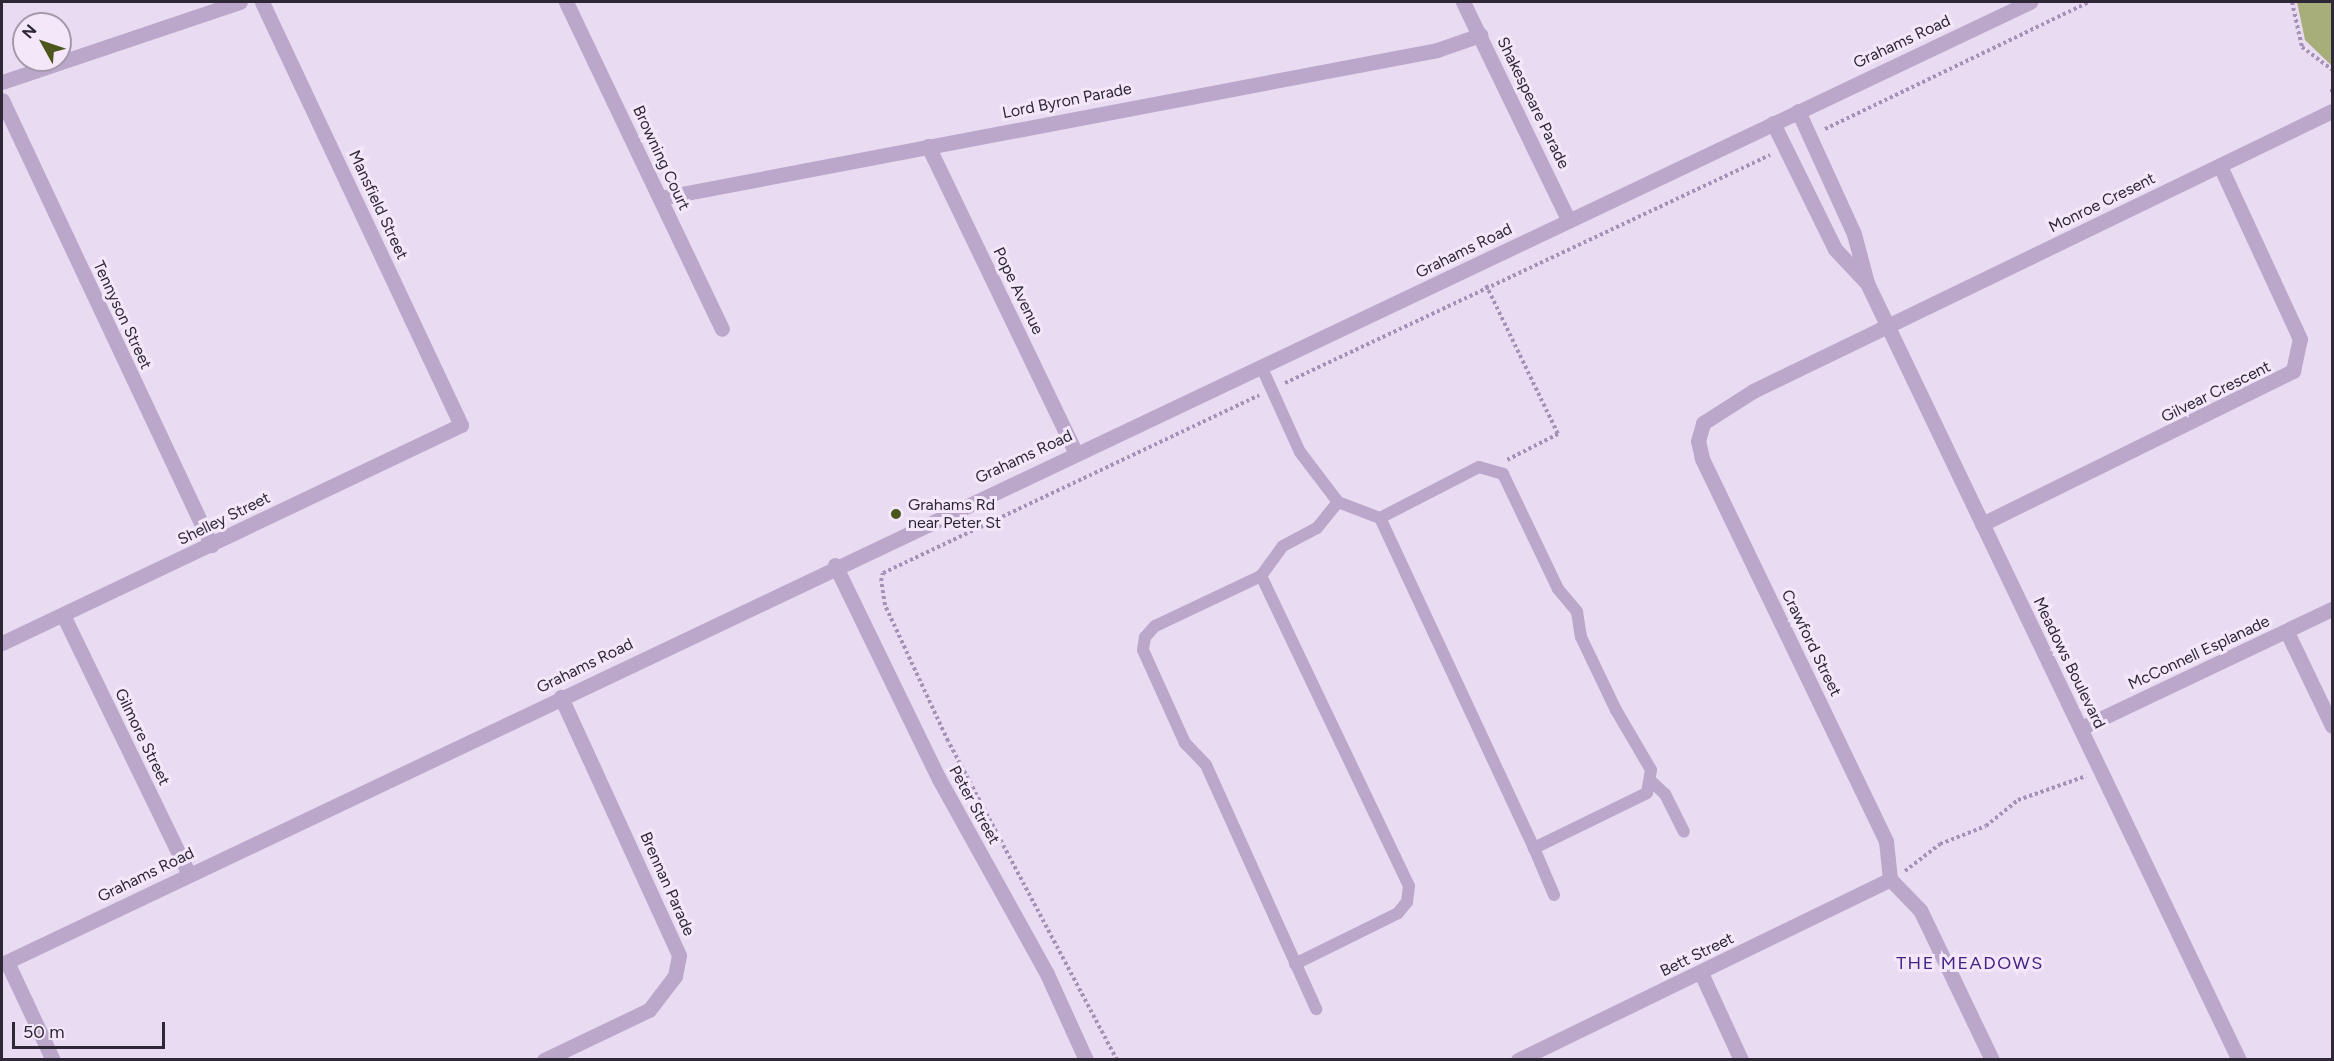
<!DOCTYPE html>
<html>
<head>
<meta charset="utf-8">
<style>
  body { margin:0 }
  #map { position:relative; width:2334px; height:1061px; overflow:hidden; background:#e9dbf2; font-family:Figtree,sans-serif }
  div>[style] { position:absolute }
  .water>* { inset:0; background:#a7ae7a }
  .path>* { height:4px; margin-top:-2px; transform-origin:0; background:repeating-linear-gradient(90deg,#a491b5 0 3px,transparent 0 6px) }
  .lane>* { height:12px; margin:-6px; padding:0 6px; transform-origin:6px; border-radius:6px; background:#baa7ca }
  .street>* { height:15px; margin:-7.5px; padding:0 7.5px; transform-origin:7.5px; border-radius:7.5px; background:#baa7ca }
  .dots>* { width:16px; height:16px; translate:-50% -50%; box-sizing:border-box; border:3px solid #f3e7f9; border-radius:50% }
  span { translate:-50% -50%; white-space:nowrap; text-align:center; line-height:1.15; -webkit-text-stroke:6px #f3e7f9; paint-order:stroke }
  .street-label { font-size:16px; color:#2d2736 }
  .poi-label { font-size:16px; color:#2d2736 }
  .left { translate:0 -50%; text-align:left }
  .neighbourhood-label { font-size:18px; color:#432185; letter-spacing:1.5px }
  .frame { position:absolute; inset:0; border:3px solid #2d2736; pointer-events:none }
  .north { position:absolute; left:12px; top:12px; width:60px; height:60px; box-sizing:border-box; background:#f3e7f9; border:2px solid #a49aab; border-radius:50%; rotate:310deg; font-size:16px; font-weight:700; line-height:24px; text-align:center; color:#2d2736 }
  .north::after { content:''; display:block; margin:auto; width:21px; height:27px; background:#4d571d; clip-path:polygon(50% 0,100% 100%,50% 72%,0 100%) }
  .scale { position:absolute; left:12px; top:1022px; width:153px; height:27px; box-sizing:border-box; border:3px solid #2d2736; border-top:0; padding-left:8px; font-size:18px; line-height:21px; white-space:nowrap; color:#2d2736; -webkit-text-stroke:4px #f3e7f9; paint-order:stroke }
</style>
</head>
<body>
<div id="map">
  <div class="water">
    <i style="clip-path:polygon(2297px 2px,2332px 2px,2332px 66px,2305px 40px)"></i>
  </div>
  <div class="path">
    <i style="left:2292px;top:2px;width:46px;rotate:77.5deg"></i>
    <i style="left:2302px;top:47px;width:38px;rotate:37deg"></i>
    <i style="left:2332px;top:89px;width:3px;rotate:90deg"></i>
    <i style="left:1825px;top:129px;width:293px;rotate:-25.7deg"></i>
    <i style="left:1486px;top:285px;width:165px;rotate:64.2deg"></i>
    <i style="left:1558px;top:434px;width:57px;rotate:153deg"></i>
    <i style="left:1285px;top:383px;width:536px;rotate:-25.18deg"></i>
    <i style="left:1905px;top:871px;width:44px;rotate:-37.6deg"></i>
    <i style="left:1940px;top:844px;width:49px;rotate:-21.4deg"></i>
    <i style="left:1986px;top:826px;width:41px;rotate:-39.1deg"></i>
    <i style="left:2018px;top:800px;width:72px;rotate:-19.4deg"></i>
    <i style="left:1117px;top:1060px;width:361px;rotate:-117.9deg"></i>
    <i style="left:948px;top:741px;width:150px;rotate:-114.9deg"></i>
    <i style="left:885px;top:605px;width:24px;rotate:-99deg"></i>
    <i style="left:881px;top:581px;width:8px;rotate:-76deg"></i>
    <i style="left:883px;top:573px;width:416px;rotate:-25.3deg"></i>
  </div>
  <div class="lane">
    <i style="left:1262px;top:368px;width:92px;rotate:65.7deg"></i>
    <i style="left:1300px;top:452px;width:63px;rotate:52.8deg"></i>
    <i style="left:1338px;top:502px;width:45px;rotate:20.9deg"></i>
    <i style="left:1380px;top:518px;width:111px;rotate:-27.3deg"></i>
    <i style="left:1479px;top:467px;width:25px;rotate:16deg"></i>
    <i style="left:1503px;top:474px;width:127px;rotate:64.4deg"></i>
    <i style="left:1558px;top:589px;width:30px;rotate:50deg"></i>
    <i style="left:1577px;top:612px;width:25px;rotate:81deg"></i>
    <i style="left:1581px;top:637px;width:81px;rotate:64.4deg"></i>
    <i style="left:1616px;top:710px;width:69px;rotate:59.7deg"></i>
    <i style="left:1651px;top:770px;width:23px;rotate:100deg"></i>
    <i style="left:1647px;top:793px;width:126px;rotate:154deg"></i>
    <i style="left:1534px;top:848px;width:364px;rotate:-115deg"></i>
    <i style="left:1261px;top:576px;width:117px;rotate:154.7deg"></i>
    <i style="left:1155px;top:626px;width:15px;rotate:132deg"></i>
    <i style="left:1145px;top:637px;width:13px;rotate:99deg"></i>
    <i style="left:1143px;top:650px;width:102px;rotate:65.7deg"></i>
    <i style="left:1185px;top:743px;width:30px;rotate:46deg"></i>
    <i style="left:1206px;top:765px;width:268px;rotate:65.7deg"></i>
    <i style="left:1652px;top:782px;width:18px;rotate:43deg"></i>
    <i style="left:1665px;top:794px;width:42px;rotate:63.4deg"></i>
    <i style="left:1534px;top:848px;width:51px;rotate:66.9deg"></i>
    <i style="left:1295px;top:964px;width:115px;rotate:-26.3deg"></i>
    <i style="left:1398px;top:913px;width:14px;rotate:-51deg"></i>
    <i style="left:1407px;top:902px;width:16px;rotate:-83deg"></i>
    <i style="left:1409px;top:886px;width:344px;rotate:-115.5deg"></i>
    <i style="left:1261px;top:576px;width:37px;rotate:-54deg"></i>
    <i style="left:1283px;top:546px;width:38px;rotate:-28deg"></i>
    <i style="left:1317px;top:528px;width:33px;rotate:-51deg"></i>
  </div>
  <div class="street">
    <i style="left:566px;top:2px;width:362px;rotate:64.5deg"></i>
    <i style="left:1463px;top:2px;width:243px;rotate:64.2deg"></i>
    <i style="left:2px;top:82px;width:251px;rotate:-18.6deg"></i>
    <i style="left:2px;top:100px;width:492px;rotate:64.8deg"></i>
    <i style="left:1798px;top:111px;width:135px;rotate:65.5deg"></i>
    <i style="left:1854px;top:234px;width:51px;rotate:75.1deg"></i>
    <i style="left:1867px;top:283px;width:861px;rotate:64.42deg"></i>
    <i style="left:1773px;top:123px;width:140px;rotate:63.8deg"></i>
    <i style="left:1835px;top:249px;width:44px;rotate:46.8deg"></i>
    <i style="left:928px;top:146px;width:339px;rotate:64.3deg"></i>
    <i style="left:660px;top:198px;width:791px;rotate:-10.78deg"></i>
    <i style="left:1437px;top:50px;width:46px;rotate:-19.2deg"></i>
    <i style="left:1982px;top:524px;width:347px;rotate:-26.2deg"></i>
    <i style="left:2293px;top:371px;width:33px;rotate:-78deg"></i>
    <i style="left:2300px;top:339px;width:191px;rotate:-114.8deg"></i>
    <i style="left:835px;top:565px;width:238px;rotate:64.1deg"></i>
    <i style="left:939px;top:779px;width:223px;rotate:61deg"></i>
    <i style="left:1047px;top:974px;width:94px;rotate:65.6deg"></i>
    <i style="left:63px;top:615px;width:288px;rotate:64.1deg"></i>
    <i style="left:2287px;top:632px;width:104px;rotate:64.4deg"></i>
    <i style="left:2px;top:643px;width:508px;rotate:-25.41deg"></i>
    <i style="left:461px;top:425px;width:467px;rotate:-115.2deg"></i>
    <i style="left:2081px;top:728px;width:278px;rotate:-25.4deg"></i>
    <i style="left:7px;top:962px;width:108px;rotate:64.9deg"></i>
    <i style="left:2px;top:964px;width:2245px;rotate:-25.38deg"></i>
    <i style="left:1701px;top:973px;width:96px;rotate:65.3deg"></i>
    <i style="left:544px;top:1060px;width:116px;rotate:-25.5deg"></i>
    <i style="left:649px;top:1010px;width:43px;rotate:-52.6deg"></i>
    <i style="left:675px;top:976px;width:21px;rotate:-79deg"></i>
    <i style="left:679px;top:955px;width:284px;rotate:-114.6deg"></i>
    <i style="left:1518px;top:1060px;width:414px;rotate:-25.9deg"></i>
    <i style="left:1992px;top:1060px;width:166px;rotate:-115.6deg"></i>
    <i style="left:1920px;top:910px;width:43px;rotate:-134.1deg"></i>
    <i style="left:1890px;top:879px;width:38px;rotate:-96deg"></i>
    <i style="left:1886px;top:841px;width:425px;rotate:-115.7deg"></i>
    <i style="left:1702px;top:458px;width:17px;rotate:-103deg"></i>
    <i style="left:1698px;top:441px;width:19px;rotate:-74deg"></i>
    <i style="left:1703px;top:423px;width:59px;rotate:-32.6deg"></i>
    <i style="left:1753px;top:391px;width:643px;rotate:-25.81deg"></i>
  </div>
  <div class="dots">
    <i style="left:896px;top:514px;background:#4d571d"></i>
  </div>
  <div class="street-label">
    <span style="left:1902px;top:42px;rotate:-25deg">Grahams Road</span>
    <span style="left:1067px;top:101px;rotate:-11deg">Lord Byron Parade</span>
    <span style="left:1533px;top:103px;rotate:64deg">Shakespeare Parade</span>
    <span style="left:661px;top:158px;rotate:65deg">Browning Court</span>
    <span style="left:2102px;top:203px;rotate:-26deg">Monroe Cresent</span>
    <span style="left:378px;top:205px;rotate:65deg">Mansfield Street</span>
    <span style="left:1464px;top:251px;rotate:-26deg">Grahams Road</span>
    <span style="left:1018px;top:291px;rotate:64deg">Pope Avenue</span>
    <span style="left:122px;top:315px;rotate:65deg">Tennyson Street</span>
    <span style="left:2216px;top:392px;rotate:-26deg">Gilvear Crescent</span>
    <span style="left:1024px;top:457px;rotate:-25deg">Grahams Road</span>
    <span style="left:224px;top:519px;rotate:-26deg">Shelley Street</span>
    <span style="left:1811px;top:643px;rotate:64deg">Crawford Street</span>
    <span style="left:2199px;top:653px;rotate:-25deg">McConnell Esplanade</span>
    <span style="left:2069px;top:663px;rotate:64deg">Meadows Boulevard</span>
    <span style="left:585px;top:666px;rotate:-26deg">Grahams Road</span>
    <span style="left:142px;top:737px;rotate:64deg">Gilmore Street</span>
    <span style="left:974px;top:805px;rotate:61deg">Peter Street</span>
    <span style="left:146px;top:875px;rotate:-26deg">Grahams Road</span>
    <span style="left:667px;top:884px;rotate:66deg">Brennan Parade</span>
    <span style="left:1697px;top:955px;rotate:-26deg">Bett Street</span>
  </div>
  <div class="poi-label">
    <span class="left" style="left:908px;top:514px">Grahams Rd<br>near Peter St</span>
  </div>
  <div class="neighbourhood-label">
    <span style="left:1970px;top:963px">THE MEADOWS</span>
  </div>
  <div class="frame"></div>
  <div class="north">N</div>
  <div class="scale">50 m</div>
</div>
</body>
</html>
